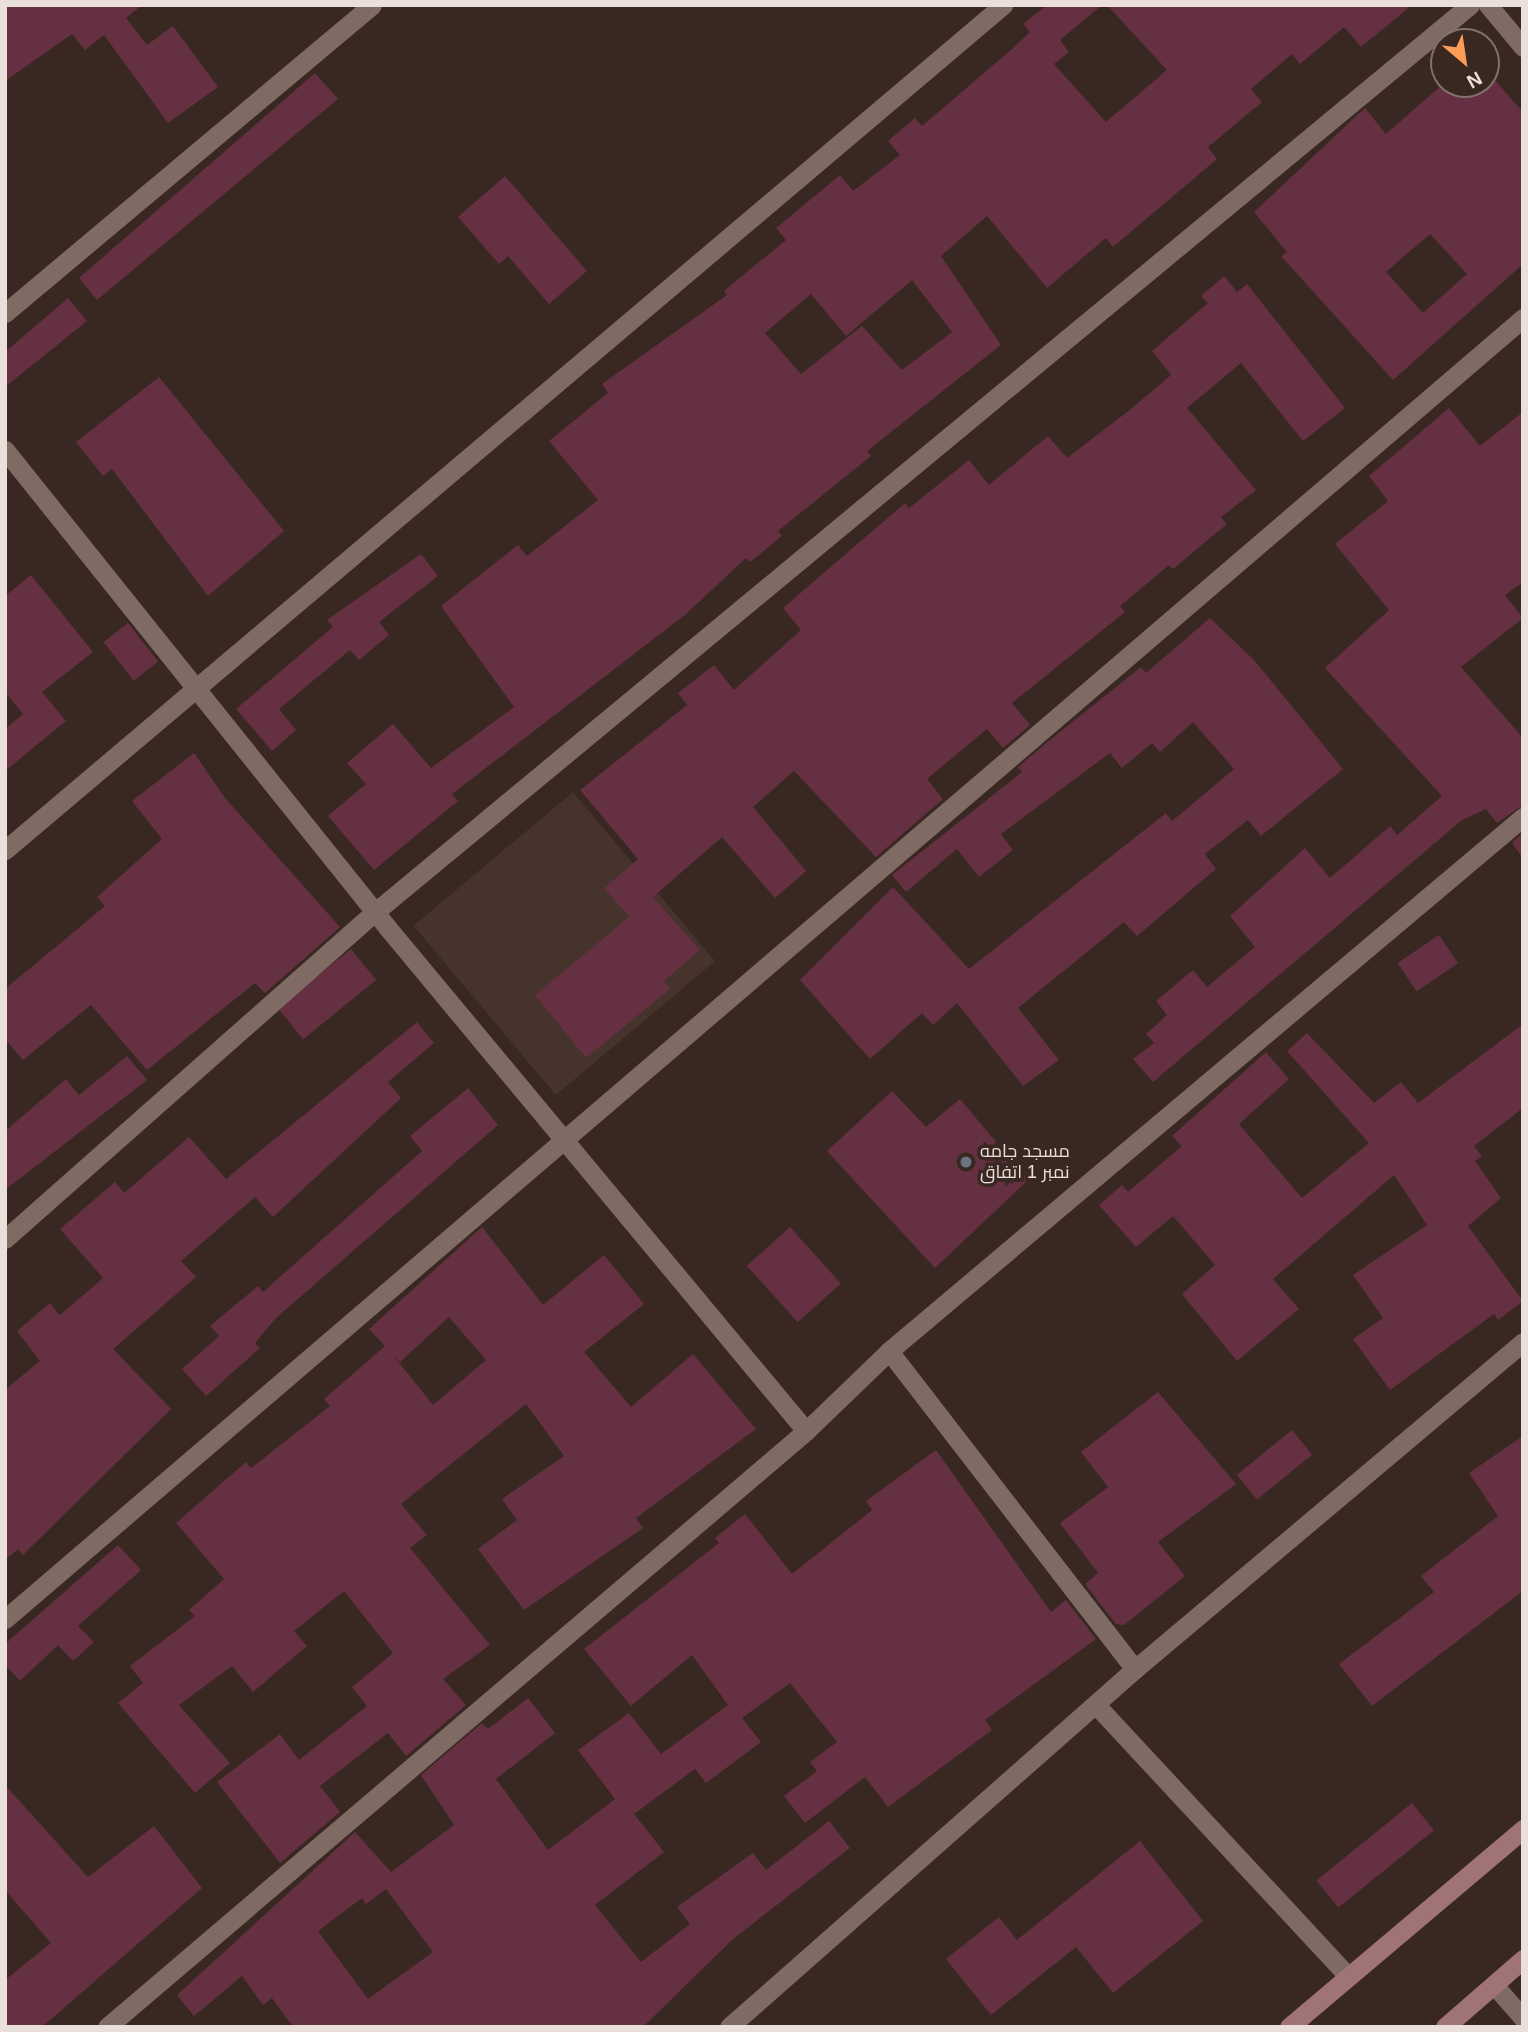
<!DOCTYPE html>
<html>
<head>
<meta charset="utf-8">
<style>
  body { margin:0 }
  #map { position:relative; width:1528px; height:2032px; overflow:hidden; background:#392822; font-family:Helvetica,Cairo,sans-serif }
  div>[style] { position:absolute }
  .education>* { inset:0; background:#45332c; transform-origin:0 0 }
  .building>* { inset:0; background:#643042; transform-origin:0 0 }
  .minor>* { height:19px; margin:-9.5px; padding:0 9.5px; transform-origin:9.5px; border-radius:9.5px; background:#806b64 }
  .secondary>* { height:19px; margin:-9.5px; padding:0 9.5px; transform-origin:9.5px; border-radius:9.5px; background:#a07375 }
  .dots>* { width:19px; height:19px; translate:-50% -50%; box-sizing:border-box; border:4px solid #392822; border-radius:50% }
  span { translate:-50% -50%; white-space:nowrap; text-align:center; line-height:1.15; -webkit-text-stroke:7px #392822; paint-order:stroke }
  .poi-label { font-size:18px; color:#ebdfdb }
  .left { translate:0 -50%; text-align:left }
  .frame { position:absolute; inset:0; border:7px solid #ebdfdb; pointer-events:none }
  .north { position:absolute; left:1430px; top:28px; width:70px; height:70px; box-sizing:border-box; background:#392822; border:2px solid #80716c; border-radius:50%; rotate:151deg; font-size:19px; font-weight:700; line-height:28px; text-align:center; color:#ebdfdb }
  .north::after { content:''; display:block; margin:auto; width:24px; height:32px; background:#fd9c56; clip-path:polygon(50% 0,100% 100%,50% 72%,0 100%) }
</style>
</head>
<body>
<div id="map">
  <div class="education">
    <i style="left:573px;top:792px;width:221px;height:208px;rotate:50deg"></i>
  </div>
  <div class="building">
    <i style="clip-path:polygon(5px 5px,142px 5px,126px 18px,147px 45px,173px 26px,218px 87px,168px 123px,104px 35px,85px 50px,72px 34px,5px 81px)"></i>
    <i style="clip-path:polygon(evenodd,1047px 5px,1102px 5px,1060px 40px,1069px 52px,1054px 64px,1106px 122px,1167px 70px,1107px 5px,1412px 5px,1361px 47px,1344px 27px,1300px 64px,1292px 54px,1251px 89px,1262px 102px,1208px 147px,1217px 159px,1113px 247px,1106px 238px,1047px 288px,987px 216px,941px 256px,1001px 345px,867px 451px,871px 456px,778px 531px,782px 536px,750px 562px,746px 558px,686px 614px,452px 794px,458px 801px,374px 870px,328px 816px,366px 784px,347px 763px,393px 724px,431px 768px,514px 707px,441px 606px,518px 545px,527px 556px,598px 500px,549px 441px,608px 393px,602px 384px,727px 295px,724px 291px,786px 240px,776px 228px,840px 175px,853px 191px,900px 155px,888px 141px,915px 118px,922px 126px,1013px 48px,1030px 32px,1023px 24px,1047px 5px,912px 280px,952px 332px,902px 370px,862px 326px,801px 374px,765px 333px,811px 294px,846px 336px,912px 280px)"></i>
    <i style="clip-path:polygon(evenodd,1486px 70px,1523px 112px,1523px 264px,1393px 380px,1281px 256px,1287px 252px,1254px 212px,1365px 108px,1386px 134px,1444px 83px,1486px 84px,1486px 70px,1430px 234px,1467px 274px,1423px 313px,1386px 272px,1430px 234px)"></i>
    <i style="clip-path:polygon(315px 73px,338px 99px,97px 300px,79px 278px)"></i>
    <i style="clip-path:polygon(505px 176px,587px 271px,549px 304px,508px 256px,499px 264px,458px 217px)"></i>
    <i style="clip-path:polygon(1224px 276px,1237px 292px,1247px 284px,1345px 408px,1303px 441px,1241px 363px,1187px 408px,1256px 490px,1221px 517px,1227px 524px,1173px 569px,1169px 565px,1120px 606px,1125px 612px,1012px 703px,1030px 725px,1003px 748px,987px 729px,927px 779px,943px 799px,876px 857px,794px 771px,753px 807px,806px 871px,775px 898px,722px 837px,653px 897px,700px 950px,664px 981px,670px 989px,586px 1058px,535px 995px,629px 917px,604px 888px,638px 859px,580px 790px,687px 705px,678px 693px,714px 665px,734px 690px,801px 630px,783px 608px,905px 503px,909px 508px,969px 460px,989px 485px,1048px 436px,1067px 458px,1131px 409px,1171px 375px,1152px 351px,1208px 303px,1201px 296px)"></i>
    <i style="clip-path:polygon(68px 298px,87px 321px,5px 387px,5px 352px)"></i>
    <i style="clip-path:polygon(159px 377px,284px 531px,208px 596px,112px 469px,103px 476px,76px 442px)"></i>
    <i style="clip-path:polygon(1449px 408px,1480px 446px,1523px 412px,1523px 582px,1505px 595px,1523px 618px,1461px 667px,1523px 738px,1523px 805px,1497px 823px,1486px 809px,1462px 820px,1153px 1082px,1133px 1059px,1154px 1043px,1146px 1034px,1167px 1015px,1156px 1001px,1193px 970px,1207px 987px,1255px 947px,1230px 916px,1305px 848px,1330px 878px,1390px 826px,1397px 835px,1442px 796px,1325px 668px,1389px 610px,1335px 544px,1388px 501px,1369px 476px)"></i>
    <i style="clip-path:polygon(421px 554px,438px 576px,379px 622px,389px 635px,359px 660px,350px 650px,279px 709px,296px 730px,272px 751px,236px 709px,333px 627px,327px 620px)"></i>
    <i style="clip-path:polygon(31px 575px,93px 652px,42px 692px,66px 721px,5px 771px,5px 729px,23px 714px,5px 692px,5px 596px)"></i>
    <i style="clip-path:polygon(1210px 618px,1255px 661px,1343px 769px,1261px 836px,1248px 820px,1205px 854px,1216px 869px,1137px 936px,1124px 922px,1018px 1008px,1059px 1060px,1023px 1086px,957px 1003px,933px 1025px,922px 1013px,870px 1059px,800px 980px,893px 887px,969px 969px,1166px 813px,1172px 821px,1234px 769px,1193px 722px,1160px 752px,1152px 743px,1122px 768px,1110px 753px,1001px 834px,1013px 850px,979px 877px,957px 849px,906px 892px,892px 875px,1022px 772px,1018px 767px,1045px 744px,1141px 667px,1146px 673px)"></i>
    <i style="left:128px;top:623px;width:49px;height:31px;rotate:52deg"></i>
    <i style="clip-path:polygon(194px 753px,225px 798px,340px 927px,265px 993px,255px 983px,147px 1070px,91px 1005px,23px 1060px,5px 1039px,5px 989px,105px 906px,97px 897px,162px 839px,132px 801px)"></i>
    <i style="clip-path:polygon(1523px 833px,1523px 858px,1512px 843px)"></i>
    <i style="left:1439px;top:935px;width:34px;height:50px;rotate:56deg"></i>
    <i style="left:351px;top:949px;width:40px;height:94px;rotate:51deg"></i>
    <i style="clip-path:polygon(417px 1022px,434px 1043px,388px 1082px,401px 1098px,273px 1217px,255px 1197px,181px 1261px,196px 1277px,113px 1349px,171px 1409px,23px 1555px,18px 1549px,5px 1560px,5px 1390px,40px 1361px,17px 1331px,50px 1303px,60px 1315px,103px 1278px,60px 1229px,115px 1182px,124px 1193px,189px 1137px,226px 1179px)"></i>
    <i style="clip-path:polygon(1523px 1024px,1523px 1108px,1474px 1146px,1482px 1156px,1475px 1161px,1501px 1198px,1468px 1226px,1523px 1301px,1498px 1320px,1494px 1314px,1390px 1390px,1353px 1339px,1383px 1318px,1353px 1275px,1427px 1225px,1394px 1175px,1273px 1279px,1299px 1309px,1237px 1361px,1182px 1294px,1215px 1265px,1173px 1216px,1136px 1247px,1099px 1205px,1122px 1185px,1128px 1192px,1182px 1146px,1172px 1136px,1266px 1052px,1289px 1079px,1239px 1124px,1302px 1198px,1369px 1143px,1287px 1051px,1307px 1033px,1374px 1103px,1401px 1082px,1418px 1103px)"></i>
    <i style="clip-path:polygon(127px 1056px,147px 1080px,5px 1190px,5px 1131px,66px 1079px,79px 1095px)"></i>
    <i style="clip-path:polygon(468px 1088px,498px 1125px,276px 1318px,255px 1343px,260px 1348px,206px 1396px,182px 1369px,219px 1336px,210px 1326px,258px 1286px,263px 1292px,422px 1151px,410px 1136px)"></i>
    <i style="clip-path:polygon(892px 1091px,926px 1127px,960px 1099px,1028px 1180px,935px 1268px,827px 1151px)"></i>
    <i style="clip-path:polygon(evenodd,482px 1227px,543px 1305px,604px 1255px,644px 1304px,584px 1352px,631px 1407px,693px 1354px,756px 1429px,636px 1518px,643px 1528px,524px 1610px,478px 1549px,517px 1520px,502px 1499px,564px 1456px,526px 1404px,401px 1504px,427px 1535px,410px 1548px,490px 1645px,443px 1679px,466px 1705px,406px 1756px,388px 1733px,320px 1786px,340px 1812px,280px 1863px,217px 1782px,280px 1734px,299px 1760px,367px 1706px,352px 1687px,393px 1653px,344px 1591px,294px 1631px,307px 1646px,253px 1692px,232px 1666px,179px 1705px,230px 1763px,195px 1793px,118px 1703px,143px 1683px,130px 1666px,195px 1616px,189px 1610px,224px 1579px,176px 1523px,246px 1462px,251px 1468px,330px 1406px,324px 1399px,385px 1346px,369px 1329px,482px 1227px,449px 1317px,486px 1360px,433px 1405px,393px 1355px,400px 1362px,449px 1317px)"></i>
    <i style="left:790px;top:1227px;width:76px;height:58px;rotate:48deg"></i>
    <i style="clip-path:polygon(1158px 1392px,1236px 1484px,1158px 1542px,1185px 1576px,1124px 1625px,1116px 1624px,1085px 1584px,1098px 1573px,1060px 1523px,1108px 1487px,1081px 1452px)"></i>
    <i style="left:1292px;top:1430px;width:32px;height:71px;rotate:51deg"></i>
    <i style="clip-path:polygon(1523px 1436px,1523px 1591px,1372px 1706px,1339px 1664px,1434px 1592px,1421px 1576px,1498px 1516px,1469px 1473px)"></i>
    <i style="clip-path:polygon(evenodd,936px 1450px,1051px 1612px,1066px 1600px,1096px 1639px,985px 1720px,992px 1730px,888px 1807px,865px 1777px,805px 1823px,784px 1796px,817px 1771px,810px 1762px,837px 1742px,790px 1683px,742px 1718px,761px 1742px,706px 1783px,695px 1769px,634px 1814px,664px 1852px,595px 1905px,641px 1962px,690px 1924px,677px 1907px,753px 1853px,766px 1870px,829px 1821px,850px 1848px,733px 1939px,643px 2027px,293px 2027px,272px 1998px,263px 2005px,242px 1976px,194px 2016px,177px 1995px,355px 1832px,391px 1872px,454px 1825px,421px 1775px,482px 1723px,488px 1729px,528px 1698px,555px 1733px,496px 1779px,548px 1850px,615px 1799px,578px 1750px,629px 1713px,661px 1754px,728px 1705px,692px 1655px,631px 1706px,584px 1649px,719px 1543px,715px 1538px,745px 1514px,792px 1574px,872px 1510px,866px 1501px,936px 1450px,386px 1889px,433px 1952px,368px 1999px,318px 1931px,362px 1898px,366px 1904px,386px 1889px)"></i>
    <i style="clip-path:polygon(118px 1545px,141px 1570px,78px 1626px,94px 1642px,73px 1661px,58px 1645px,20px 1681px,5px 1665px,5px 1644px)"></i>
    <i style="clip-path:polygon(5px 1785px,88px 1877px,154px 1826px,202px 1888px,42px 2027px,5px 2027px,5px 1980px,51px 1943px,5px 1890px)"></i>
    <i style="left:1412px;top:1803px;width:35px;height:123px;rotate:51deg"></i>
    <i style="clip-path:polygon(1140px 1841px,1203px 1921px,1113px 1993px,1076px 1947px,991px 2015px,946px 1959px,999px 1917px,1017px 1940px)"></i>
  </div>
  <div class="minor">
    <i style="left:1488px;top:5px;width:55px;rotate:50.2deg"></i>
    <i style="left:5px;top:313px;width:479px;rotate:-40deg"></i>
    <i style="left:5px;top:450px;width:611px;rotate:51.31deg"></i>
    <i style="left:387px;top:927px;width:655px;rotate:50.26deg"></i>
    <i style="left:5px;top:850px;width:1308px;rotate:-40.25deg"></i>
    <i style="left:5px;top:1239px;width:494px;rotate:-41.5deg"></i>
    <i style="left:375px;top:912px;width:1422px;rotate:-39.64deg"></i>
    <i style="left:889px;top:1351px;width:402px;rotate:52.3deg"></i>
    <i style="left:5px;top:1619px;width:1999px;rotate:-40.6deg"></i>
    <i style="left:1098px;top:1707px;width:366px;rotate:47.1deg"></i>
    <i style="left:1494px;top:1985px;width:44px;rotate:48.7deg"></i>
    <i style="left:107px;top:2027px;width:919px;rotate:-40.45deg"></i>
    <i style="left:806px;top:1431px;width:115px;rotate:-43.9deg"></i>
    <i style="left:889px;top:1351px;width:829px;rotate:-40.11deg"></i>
    <i style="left:729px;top:2027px;width:541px;rotate:-41.4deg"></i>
    <i style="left:1135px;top:1669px;width:507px;rotate:-40.12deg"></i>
  </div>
  <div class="secondary">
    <i style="left:1289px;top:2027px;width:307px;rotate:-40.2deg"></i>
    <i style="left:1445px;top:2027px;width:103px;rotate:-41.1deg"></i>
  </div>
  <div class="dots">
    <i style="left:966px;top:1162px;background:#6b7280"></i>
  </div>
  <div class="poi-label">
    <span class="left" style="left:980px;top:1162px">مسجد جامه<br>نمبر 1 اتفاق</span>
  </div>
  <div class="frame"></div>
  <div class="north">N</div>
</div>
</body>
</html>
